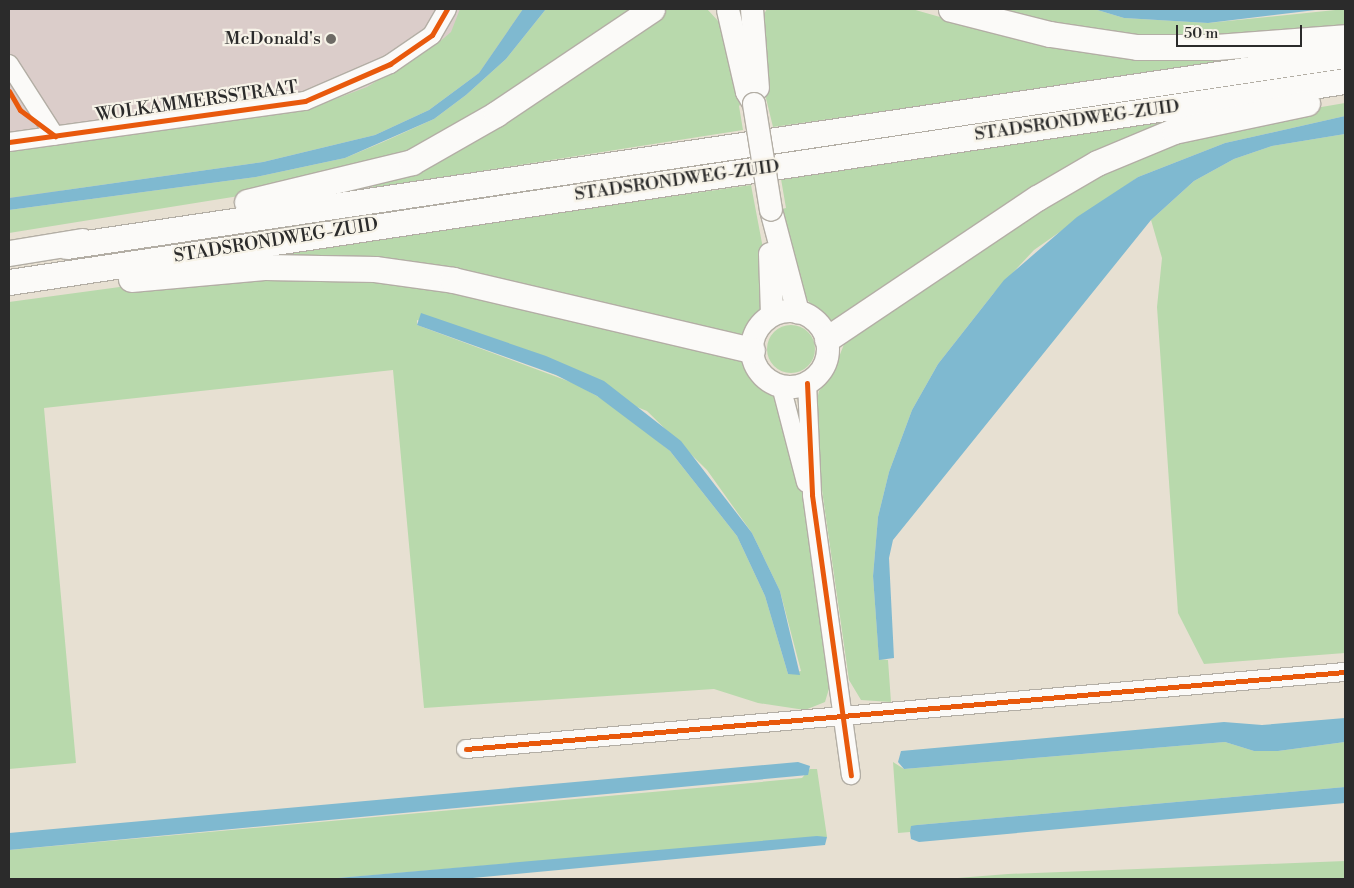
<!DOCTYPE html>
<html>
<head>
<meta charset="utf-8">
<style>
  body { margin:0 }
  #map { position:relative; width:1354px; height:888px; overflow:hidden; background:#e7e0d2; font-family:"Libre Bodoni",serif }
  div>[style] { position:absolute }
  .industrial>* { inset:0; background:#dbcdca }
  .green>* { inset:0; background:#b8d9ac }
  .round { border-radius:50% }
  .water>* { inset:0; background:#7fb9d0 }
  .roads { filter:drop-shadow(1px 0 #b3aea5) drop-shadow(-1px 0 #b3aea5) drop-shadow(0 1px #b3aea5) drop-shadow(0 -1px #b3aea5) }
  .minor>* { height:18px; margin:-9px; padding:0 9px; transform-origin:9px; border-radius:9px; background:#fbfaf8 }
  .major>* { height:22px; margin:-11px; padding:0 11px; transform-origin:11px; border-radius:11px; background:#fbfaf8 }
  .major>.ring { margin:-11px; padding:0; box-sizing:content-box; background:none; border:22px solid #fbfaf8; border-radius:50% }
  .highway>* { height:25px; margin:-12.5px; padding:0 12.5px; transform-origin:12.5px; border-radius:12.5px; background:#fbfaf8 }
  .bridges { filter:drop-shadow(1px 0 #b3aea5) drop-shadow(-1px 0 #b3aea5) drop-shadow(0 1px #b3aea5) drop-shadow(0 -1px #b3aea5) }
  .major-bridge>* { height:22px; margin:-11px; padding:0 11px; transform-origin:11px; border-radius:11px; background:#fbfaf8 }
  .cycleway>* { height:5px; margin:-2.5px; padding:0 2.5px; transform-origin:2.5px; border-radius:2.5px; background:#e8590c }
  .dots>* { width:14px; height:14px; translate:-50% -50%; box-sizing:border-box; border:2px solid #f7f3e8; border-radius:50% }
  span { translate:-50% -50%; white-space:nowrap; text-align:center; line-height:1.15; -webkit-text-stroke:4.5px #f7f3e8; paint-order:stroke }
  .poi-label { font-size:18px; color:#2b2b2b }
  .right { translate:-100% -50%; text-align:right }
  .street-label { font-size:18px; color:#2b2b2b }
  .frame { position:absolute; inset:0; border:10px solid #2b2b2b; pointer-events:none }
  .scale { position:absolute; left:1176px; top:25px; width:126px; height:22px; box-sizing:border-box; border:2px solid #2b2b2b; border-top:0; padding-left:6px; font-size:15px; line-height:18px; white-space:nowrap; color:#2b2b2b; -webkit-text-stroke:4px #f7f3e8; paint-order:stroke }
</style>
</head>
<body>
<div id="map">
  <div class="industrial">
    <i style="clip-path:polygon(9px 9px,534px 9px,483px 74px,9px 205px)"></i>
  </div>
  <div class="green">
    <i style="clip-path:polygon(460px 9px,523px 9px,479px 73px,429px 110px,375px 135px,263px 162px,9px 198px,9px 152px,306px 110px,367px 87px,437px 44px,451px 32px)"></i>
    <i style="clip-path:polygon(546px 9px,641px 9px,436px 142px,289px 188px,9px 233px,9px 210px,256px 177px,345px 158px,383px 142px,434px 119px,466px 95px,506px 59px)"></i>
    <i style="clip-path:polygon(665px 9px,707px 9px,720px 23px,743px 102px,739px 106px,743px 130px,373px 188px,372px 181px)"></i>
    <i style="clip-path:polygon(767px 9px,912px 9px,961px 23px,1297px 52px,773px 127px,763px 86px,762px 17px)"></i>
    <i style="clip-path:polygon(993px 9px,1094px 9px,1124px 18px,1208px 23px,1345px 9px,1345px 32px,1125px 39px)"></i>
    <i style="clip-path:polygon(1345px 103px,1345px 116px,1225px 143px,1138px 177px,1034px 250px,993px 294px,938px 364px,912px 410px,889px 472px,878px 517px,873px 576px,879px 659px,888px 660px,891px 702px,861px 700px,849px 680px,820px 476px,816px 405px,819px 391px,832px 375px,846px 339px,1079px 180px,1233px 122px)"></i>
    <i style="clip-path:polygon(1168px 120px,830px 326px,803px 295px,782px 209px,786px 208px,781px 179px)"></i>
    <i style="clip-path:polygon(1345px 134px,1345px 653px,1204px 664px,1178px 613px,1157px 307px,1162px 258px,1151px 220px,1194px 181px,1234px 159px,1272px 146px)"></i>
    <i style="clip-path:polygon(751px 185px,765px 259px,763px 307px,745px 340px,461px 276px,229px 260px)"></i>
    <i style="clip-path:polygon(evenodd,267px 274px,427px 283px,742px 360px,754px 381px,776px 399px,803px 495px,831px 682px,825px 702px,805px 710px,758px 703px,714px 689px,424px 708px,393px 370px,44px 408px,76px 763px,9px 769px,9px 302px,164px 281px,267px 274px,417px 320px,647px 411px,707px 470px,752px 533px,780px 591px,801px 671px,788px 674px,765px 596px,737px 536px,670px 451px,614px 406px,576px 384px,417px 325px,417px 320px)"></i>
    <i class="round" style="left:767px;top:325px;width:48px;height:48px"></i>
    <i style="clip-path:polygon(1225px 742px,1254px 751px,1278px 751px,1345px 742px,1345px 787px,917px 825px,910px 832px,898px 833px,893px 762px,904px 769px)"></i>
    <i style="clip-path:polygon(810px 769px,817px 769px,827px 837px,326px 879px,9px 879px,9px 850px,719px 786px,802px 778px)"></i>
    <i style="clip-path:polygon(1345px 861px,1345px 879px,945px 879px,1008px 874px)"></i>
  </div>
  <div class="water">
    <i style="clip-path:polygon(523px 9px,546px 9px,506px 59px,466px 95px,434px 119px,345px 158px,256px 177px,9px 210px,9px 198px,263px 162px,375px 135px,429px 110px,479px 73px)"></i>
    <i style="clip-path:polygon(1094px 9px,1324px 9px,1208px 23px,1124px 18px)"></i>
    <i style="clip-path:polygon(1345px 116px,1345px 134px,1272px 146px,1234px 159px,1194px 181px,1151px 220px,893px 540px,889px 558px,894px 658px,879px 660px,873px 576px,878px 517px,889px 472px,912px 410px,938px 364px,1004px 280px,1077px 217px,1138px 177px,1225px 143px)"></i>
    <i style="clip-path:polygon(421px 313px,546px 356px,604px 381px,681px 441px,752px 533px,780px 591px,800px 675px,788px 674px,765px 596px,737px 536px,670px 451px,597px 396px,556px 375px,417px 325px)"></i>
    <i style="clip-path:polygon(1345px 718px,1345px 742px,1278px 751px,1254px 751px,1225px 742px,904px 769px,898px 762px,901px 751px,1224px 722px,1262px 725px)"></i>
    <i style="clip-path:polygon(798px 762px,810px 766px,808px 775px,9px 850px,9px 833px)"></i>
    <i style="clip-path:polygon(1345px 787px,1345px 803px,919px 842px,911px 839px,910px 832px,911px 826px,917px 825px)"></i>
    <i style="clip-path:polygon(817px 836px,827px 837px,825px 845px,462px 879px,326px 879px)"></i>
  </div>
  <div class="roads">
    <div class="minor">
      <i style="left:9px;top:64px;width:85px;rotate:57.4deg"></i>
      <i style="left:9px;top:142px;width:299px;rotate:-7.9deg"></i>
      <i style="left:305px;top:101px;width:93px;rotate:-23.5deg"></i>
      <i style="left:390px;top:64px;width:51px;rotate:-34.6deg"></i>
      <i style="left:432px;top:35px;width:30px;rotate:-60deg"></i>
      <i style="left:807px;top:383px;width:112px;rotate:87.4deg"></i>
      <i style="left:812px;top:495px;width:283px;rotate:82.1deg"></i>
      <i style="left:781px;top:386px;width:100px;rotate:75.5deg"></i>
      <i style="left:466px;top:749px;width:882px;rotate:-5.01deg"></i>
    </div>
    <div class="major">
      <i style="left:752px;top:9px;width:79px;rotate:85.7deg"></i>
      <i style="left:728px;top:10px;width:84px;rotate:77deg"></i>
      <i style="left:747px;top:92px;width:14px;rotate:60deg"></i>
      <i style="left:771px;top:210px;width:106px;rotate:75.2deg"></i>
      <i style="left:770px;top:254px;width:61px;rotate:88.1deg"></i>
      <i class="ring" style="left:752px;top:311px;width:54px;height:54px"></i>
    </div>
    <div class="highway">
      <i style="left:951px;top:9px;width:102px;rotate:14.2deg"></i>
      <i style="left:1050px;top:34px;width:88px;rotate:8.5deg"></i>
      <i style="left:1137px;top:47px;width:79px"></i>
      <i style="left:1216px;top:47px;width:129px;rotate:-4.4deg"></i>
      <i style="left:247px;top:202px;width:170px;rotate:-13.6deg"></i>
      <i style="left:412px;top:162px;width:97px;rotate:-29.7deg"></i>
      <i style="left:496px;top:114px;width:188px;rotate:-33.9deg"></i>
      <i style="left:66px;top:246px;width:1293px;rotate:-8.49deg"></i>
      <i style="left:9px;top:253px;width:74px;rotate:-9.3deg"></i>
      <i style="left:131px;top:279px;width:136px;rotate:-5.1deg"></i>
      <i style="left:266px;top:267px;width:109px;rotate:1.1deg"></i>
      <i style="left:375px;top:269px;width:79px;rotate:8deg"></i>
      <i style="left:453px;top:280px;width:307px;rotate:13.2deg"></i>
      <i style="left:9px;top:282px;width:1351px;rotate:-8.56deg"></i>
      <i style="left:827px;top:339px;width:253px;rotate:-33.9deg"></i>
      <i style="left:1037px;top:198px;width:69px;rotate:-30.3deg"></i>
      <i style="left:1097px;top:163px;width:83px;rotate:-22.6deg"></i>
      <i style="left:1174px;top:131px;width:136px;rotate:-11.9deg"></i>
    </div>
  </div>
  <div class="bridges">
    <div class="major-bridge">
      <i style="left:754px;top:104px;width:107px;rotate:80.9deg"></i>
    </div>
  </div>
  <div class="cycleway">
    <i style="left:9px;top:91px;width:22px;rotate:60deg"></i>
    <i style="left:20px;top:110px;width:44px;rotate:36.6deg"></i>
    <i style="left:9px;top:142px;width:299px;rotate:-7.9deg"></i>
    <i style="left:305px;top:101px;width:93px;rotate:-23.5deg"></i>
    <i style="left:390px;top:64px;width:51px;rotate:-34.6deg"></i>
    <i style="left:432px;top:35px;width:30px;rotate:-60deg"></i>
    <i style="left:807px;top:383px;width:112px;rotate:87.4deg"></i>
    <i style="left:812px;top:495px;width:283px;rotate:82.1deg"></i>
    <i style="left:466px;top:749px;width:882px;rotate:-5.01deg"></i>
  </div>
  <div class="dots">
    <i style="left:331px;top:39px;background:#6d6a65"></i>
  </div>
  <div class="poi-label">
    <span class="right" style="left:321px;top:39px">McDonald's</span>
  </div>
  <div class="street-label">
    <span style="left:197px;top:102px;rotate:-8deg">WOLKAMMERSSTRAAT</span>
    <span style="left:1077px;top:121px;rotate:-8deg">STADSRONDWEG-ZUID</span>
    <span style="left:677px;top:181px;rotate:-8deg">STADSRONDWEG-ZUID</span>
    <span style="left:276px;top:241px;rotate:-9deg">STADSRONDWEG-ZUID</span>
  </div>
  <div class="frame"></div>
  <div class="scale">50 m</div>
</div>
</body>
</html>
